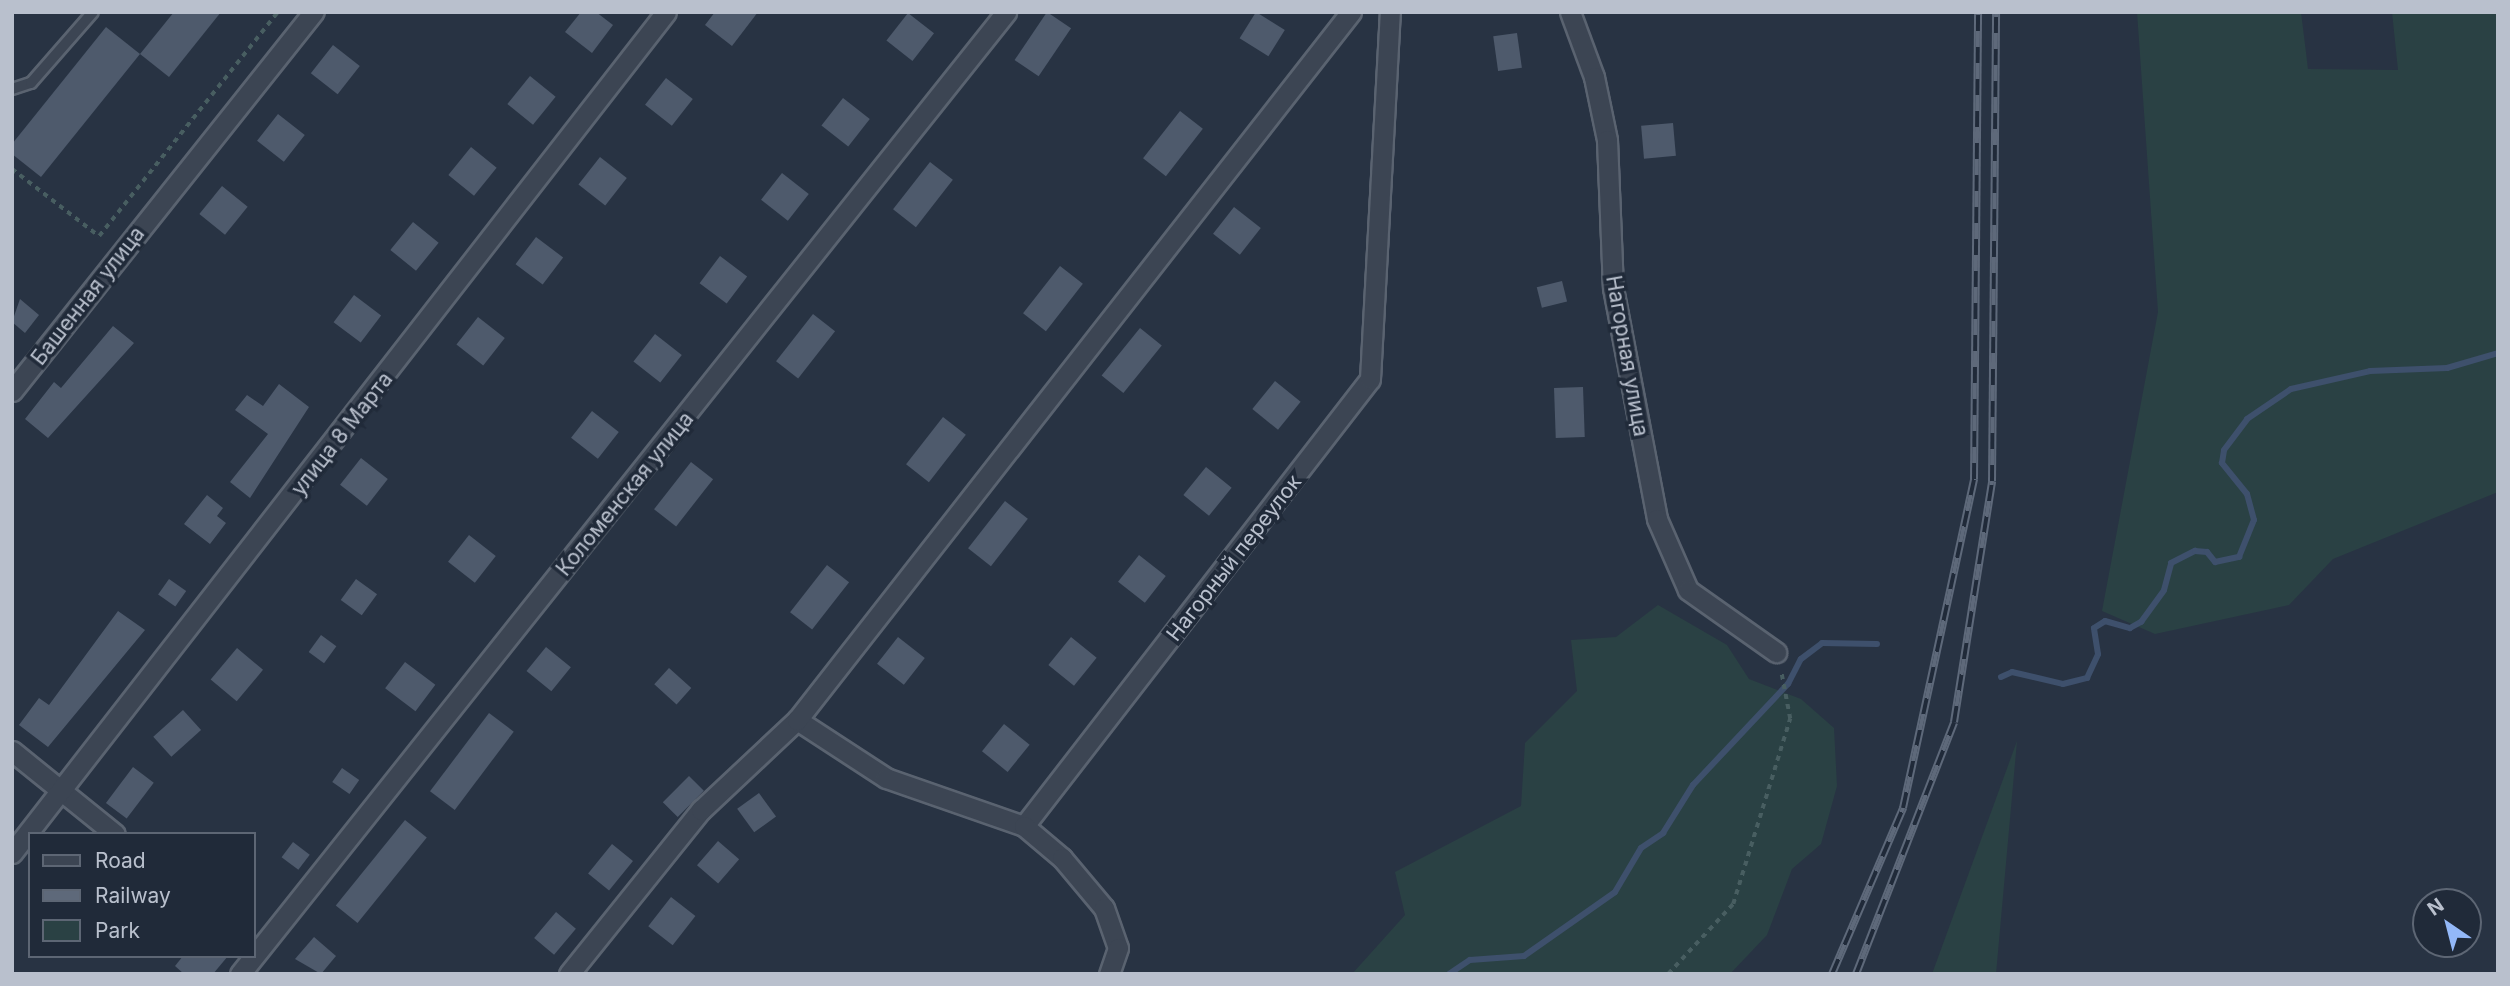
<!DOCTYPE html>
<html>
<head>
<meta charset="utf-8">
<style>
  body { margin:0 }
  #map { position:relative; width:2510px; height:986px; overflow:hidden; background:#283343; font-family:Inter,sans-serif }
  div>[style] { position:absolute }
  .green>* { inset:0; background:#2a4144 }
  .stream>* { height:6px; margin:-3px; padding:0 3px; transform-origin:3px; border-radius:3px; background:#3e506c }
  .building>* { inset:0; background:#4e5a6c; transform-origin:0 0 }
  .path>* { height:3.5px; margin-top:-1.75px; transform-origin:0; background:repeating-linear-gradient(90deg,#485e61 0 5px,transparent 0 10px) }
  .roads { filter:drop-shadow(2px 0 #5a6370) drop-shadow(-2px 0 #5a6370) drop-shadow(0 2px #5a6370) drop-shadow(0 -2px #5a6370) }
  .lane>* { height:10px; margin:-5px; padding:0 5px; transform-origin:5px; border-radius:5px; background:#3c4553 }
  .street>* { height:19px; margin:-9.5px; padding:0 9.5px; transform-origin:9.5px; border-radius:9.5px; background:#3c4553 }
  .rail>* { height:8px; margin-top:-4px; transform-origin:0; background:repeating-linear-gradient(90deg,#202a39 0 16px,#5e697a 0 32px); box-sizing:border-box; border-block:2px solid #5e697a }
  span { translate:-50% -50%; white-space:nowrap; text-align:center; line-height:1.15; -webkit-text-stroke:7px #202a39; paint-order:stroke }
  .street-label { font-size:21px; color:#b9c0cd }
  .frame { position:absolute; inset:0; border:14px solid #b9c0cd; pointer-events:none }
  .legend { position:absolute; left:28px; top:832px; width:228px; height:126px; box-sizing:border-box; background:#202a39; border:2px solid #5d6674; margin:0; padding:9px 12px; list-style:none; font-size:21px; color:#b9c0cd }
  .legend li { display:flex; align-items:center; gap:14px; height:35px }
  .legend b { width:35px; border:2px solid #5d6674 }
  .north { position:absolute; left:2412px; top:888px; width:70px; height:70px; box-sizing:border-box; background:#202a39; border:2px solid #5d6674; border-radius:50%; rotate:325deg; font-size:19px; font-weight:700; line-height:28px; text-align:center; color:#b9c0cd }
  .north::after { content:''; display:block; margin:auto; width:24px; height:32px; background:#93b8f8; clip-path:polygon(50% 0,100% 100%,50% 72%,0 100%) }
</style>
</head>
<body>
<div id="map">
  <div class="green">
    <i style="clip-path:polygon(2137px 12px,2301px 12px,2308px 69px,2398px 70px,2392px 12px,2498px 12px,2498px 492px,2333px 559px,2289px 605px,2155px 634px,2102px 611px,2158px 312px)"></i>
    <i style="clip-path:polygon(1658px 605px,1727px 645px,1749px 679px,1801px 699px,1834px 728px,1837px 786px,1821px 844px,1792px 869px,1767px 935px,1730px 974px,1352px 974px,1405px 915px,1395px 872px,1521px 806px,1525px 743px,1577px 691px,1571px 640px,1616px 637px)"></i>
    <i style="clip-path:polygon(2017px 741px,1996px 974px,1932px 974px)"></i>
  </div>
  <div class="stream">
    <i style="left:2001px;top:677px;width:12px;rotate:-24deg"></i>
    <i style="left:2012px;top:672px;width:52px;rotate:13.2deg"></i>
    <i style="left:2063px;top:684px;width:25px;rotate:-14deg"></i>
    <i style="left:2087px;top:678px;width:26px;rotate:-65deg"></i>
    <i style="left:2098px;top:654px;width:26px;rotate:-99deg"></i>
    <i style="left:2094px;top:628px;width:13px;rotate:-32deg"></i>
    <i style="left:2105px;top:621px;width:26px;rotate:16deg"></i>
    <i style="left:2130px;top:628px;width:13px;rotate:-29deg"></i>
    <i style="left:2141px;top:622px;width:39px;rotate:-54deg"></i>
    <i style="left:2164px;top:590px;width:28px;rotate:-75deg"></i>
    <i style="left:2171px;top:563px;width:27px;rotate:-27deg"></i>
    <i style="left:2195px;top:551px;width:12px;rotate:5deg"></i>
    <i style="left:2207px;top:552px;width:13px;rotate:51deg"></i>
    <i style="left:2215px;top:562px;width:25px;rotate:-12deg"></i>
    <i style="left:2239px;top:557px;width:40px;rotate:-68deg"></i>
    <i style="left:2254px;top:520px;width:27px;rotate:-105deg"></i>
    <i style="left:2247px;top:494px;width:40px;rotate:-129deg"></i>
    <i style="left:2222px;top:463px;width:13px;rotate:-81deg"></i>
    <i style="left:2224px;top:450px;width:39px;rotate:-53deg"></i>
    <i style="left:2247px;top:419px;width:53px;rotate:-34.3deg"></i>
    <i style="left:2291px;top:389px;width:81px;rotate:-12.8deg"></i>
    <i style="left:2370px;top:371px;width:77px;rotate:-2.2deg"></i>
    <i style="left:2447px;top:368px;width:53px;rotate:-16.4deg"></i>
    <i style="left:1449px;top:974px;width:25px;rotate:-34deg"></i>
    <i style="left:1470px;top:960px;width:54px;rotate:-4.2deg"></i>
    <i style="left:1524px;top:956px;width:111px;rotate:-35.1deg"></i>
    <i style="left:1615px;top:892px;width:51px;rotate:-59.4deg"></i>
    <i style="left:1641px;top:848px;width:27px;rotate:-34deg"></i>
    <i style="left:1663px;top:833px;width:57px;rotate:-58deg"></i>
    <i style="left:1693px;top:785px;width:139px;rotate:-46.8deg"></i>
    <i style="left:1788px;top:684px;width:28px;rotate:-63deg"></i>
    <i style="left:1801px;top:659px;width:26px;rotate:-37deg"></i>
    <i style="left:1822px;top:643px;width:55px;rotate:1deg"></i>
  </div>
  <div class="building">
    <i style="clip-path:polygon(174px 12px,221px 12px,169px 77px,140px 54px)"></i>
    <i style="clip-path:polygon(581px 12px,596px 12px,613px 25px,592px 53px,565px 32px)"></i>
    <i style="clip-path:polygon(715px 12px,758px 12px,732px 46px,705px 25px)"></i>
    <i style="left:1047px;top:12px;width:29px;height:58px;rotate:34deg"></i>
    <i style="left:1256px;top:12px;width:34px;height:31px;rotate:32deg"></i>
    <i style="left:908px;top:13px;width:33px;height:35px;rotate:38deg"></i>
    <i style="clip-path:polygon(106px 27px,140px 54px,41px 177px,12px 154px,12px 144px)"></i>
    <i style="left:1517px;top:33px;width:35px;height:24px;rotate:82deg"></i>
    <i style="left:333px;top:45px;width:34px;height:36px;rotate:38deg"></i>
    <i style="left:530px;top:76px;width:33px;height:36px;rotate:39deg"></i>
    <i style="left:666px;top:78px;width:34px;height:34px;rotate:38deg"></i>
    <i style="left:843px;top:98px;width:34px;height:35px;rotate:38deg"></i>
    <i style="left:1180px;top:111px;width:29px;height:60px;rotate:38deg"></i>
    <i style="left:278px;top:114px;width:34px;height:34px;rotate:38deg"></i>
    <i style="left:1673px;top:123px;width:33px;height:32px;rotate:85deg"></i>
    <i style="left:471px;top:147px;width:33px;height:36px;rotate:39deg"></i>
    <i style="left:600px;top:157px;width:34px;height:35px;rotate:38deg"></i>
    <i style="left:930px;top:162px;width:29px;height:60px;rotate:38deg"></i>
    <i style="left:782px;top:173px;width:34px;height:34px;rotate:38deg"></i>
    <i style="left:222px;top:186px;width:33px;height:36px;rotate:39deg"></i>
    <i style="left:1234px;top:207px;width:34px;height:34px;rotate:38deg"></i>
    <i style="left:413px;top:222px;width:33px;height:36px;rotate:39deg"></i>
    <i style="left:536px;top:237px;width:34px;height:34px;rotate:37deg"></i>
    <i style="left:720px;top:256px;width:34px;height:34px;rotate:37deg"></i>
    <i style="left:1060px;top:266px;width:29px;height:60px;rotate:38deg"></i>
    <i style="left:1562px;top:281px;width:21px;height:26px;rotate:76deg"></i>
    <i style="left:354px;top:295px;width:34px;height:34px;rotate:37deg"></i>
    <i style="clip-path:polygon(20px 299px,39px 315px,25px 333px,12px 322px)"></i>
    <i style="left:813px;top:314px;width:28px;height:60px;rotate:38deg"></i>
    <i style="left:478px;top:317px;width:34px;height:35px;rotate:38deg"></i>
    <i style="clip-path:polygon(113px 326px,134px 343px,48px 438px,25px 419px,54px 382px,61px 388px)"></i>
    <i style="left:1140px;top:328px;width:28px;height:61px;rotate:39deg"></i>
    <i style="left:655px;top:334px;width:34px;height:35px;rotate:38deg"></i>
    <i style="left:1275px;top:381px;width:33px;height:36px;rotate:39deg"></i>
    <i style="clip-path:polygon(279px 384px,309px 407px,250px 498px,230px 482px,268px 434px,235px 410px,247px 395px,263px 406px)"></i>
    <i style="left:1583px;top:387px;width:50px;height:29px;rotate:88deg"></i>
    <i style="left:592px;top:411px;width:34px;height:34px;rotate:38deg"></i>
    <i style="left:943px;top:417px;width:29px;height:60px;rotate:38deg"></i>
    <i style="left:361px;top:458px;width:34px;height:34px;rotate:38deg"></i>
    <i style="left:691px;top:462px;width:28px;height:60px;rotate:38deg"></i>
    <i style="left:1206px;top:467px;width:33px;height:36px;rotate:39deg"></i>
    <i style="clip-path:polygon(207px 495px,223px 508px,217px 516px,226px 523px,210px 544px,184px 524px)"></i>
    <i style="left:1005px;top:501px;width:29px;height:60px;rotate:38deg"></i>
    <i style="left:469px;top:535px;width:34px;height:34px;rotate:38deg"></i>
    <i style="left:1139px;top:555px;width:34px;height:34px;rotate:38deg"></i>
    <i style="left:827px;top:565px;width:28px;height:60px;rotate:38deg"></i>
    <i style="left:169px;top:579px;width:21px;height:19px;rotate:35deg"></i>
    <i style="left:356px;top:579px;width:26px;height:26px;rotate:36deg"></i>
    <i style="clip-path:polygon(118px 611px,145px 630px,48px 747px,19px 725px,39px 698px,49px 705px)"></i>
    <i style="left:321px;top:635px;width:19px;height:21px;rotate:36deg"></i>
    <i style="left:898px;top:637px;width:34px;height:34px;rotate:38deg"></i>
    <i style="left:1071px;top:637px;width:33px;height:36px;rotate:39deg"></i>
    <i style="left:546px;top:647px;width:32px;height:31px;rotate:39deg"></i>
    <i style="left:237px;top:648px;width:34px;height:41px;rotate:40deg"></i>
    <i style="left:405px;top:662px;width:38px;height:33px;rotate:37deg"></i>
    <i style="left:669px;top:668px;width:30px;height:22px;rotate:42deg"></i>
    <i style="left:183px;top:710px;width:27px;height:40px;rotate:48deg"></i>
    <i style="left:489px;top:713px;width:31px;height:98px;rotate:37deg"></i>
    <i style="left:1004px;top:724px;width:33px;height:35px;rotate:39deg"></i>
    <i style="left:133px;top:767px;width:26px;height:45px;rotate:37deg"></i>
    <i style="left:342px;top:768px;width:21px;height:17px;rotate:35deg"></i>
    <i style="left:689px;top:776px;width:21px;height:37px;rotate:45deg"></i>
    <i style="left:759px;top:793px;width:29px;height:27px;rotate:54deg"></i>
    <i style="left:405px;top:820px;width:28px;height:110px;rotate:39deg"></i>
    <i style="left:718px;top:841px;width:28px;height:32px;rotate:41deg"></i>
    <i style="left:293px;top:842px;width:21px;height:19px;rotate:37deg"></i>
    <i style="left:612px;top:844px;width:27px;height:38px;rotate:39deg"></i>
    <i style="left:671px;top:897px;width:31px;height:37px;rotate:38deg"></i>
    <i style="left:556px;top:912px;width:26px;height:34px;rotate:40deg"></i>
    <i style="clip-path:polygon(314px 937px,336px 956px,321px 974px,295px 959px)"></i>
    <i style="clip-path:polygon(183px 956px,228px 956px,213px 974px,184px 974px,175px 966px)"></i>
  </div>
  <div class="path">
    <i style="left:12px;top:169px;width:110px;rotate:37.6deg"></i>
    <i style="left:99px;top:236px;width:287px;rotate:-51.4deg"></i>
    <i style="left:1668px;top:974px;width:96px;rotate:-47.1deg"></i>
    <i style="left:1733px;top:904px;width:194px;rotate:-72.9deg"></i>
    <i style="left:1790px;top:719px;width:48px;rotate:-100.8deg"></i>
  </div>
  <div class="roads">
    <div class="lane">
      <i style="left:12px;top:89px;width:20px;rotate:-18deg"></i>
      <i style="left:31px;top:83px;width:94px;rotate:-48.9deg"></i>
    </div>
    <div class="street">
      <i style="left:1570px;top:12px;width:69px;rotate:69.7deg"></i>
      <i style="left:1594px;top:77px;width:64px;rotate:78.3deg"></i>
      <i style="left:1607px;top:140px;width:148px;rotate:87.7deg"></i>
      <i style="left:1613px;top:288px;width:235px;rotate:79.2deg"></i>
      <i style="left:1657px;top:519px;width:77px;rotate:66.4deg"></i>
      <i style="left:1688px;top:590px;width:108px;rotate:35.2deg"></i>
      <i style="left:12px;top:391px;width:485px;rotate:-51.5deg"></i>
      <i style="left:797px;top:720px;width:106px;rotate:33.1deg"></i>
      <i style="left:886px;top:778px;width:146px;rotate:19.2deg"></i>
      <i style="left:1024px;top:826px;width:565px;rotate:-52.26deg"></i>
      <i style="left:1370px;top:379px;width:368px;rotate:-86.9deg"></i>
      <i style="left:12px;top:751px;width:132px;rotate:38.9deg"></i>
      <i style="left:1024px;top:826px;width:50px;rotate:40.1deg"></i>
      <i style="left:1062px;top:858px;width:65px;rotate:50deg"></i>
      <i style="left:1104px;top:908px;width:42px;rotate:70.7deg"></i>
      <i style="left:1118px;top:948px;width:28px;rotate:109deg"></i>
      <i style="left:12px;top:853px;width:1065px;rotate:-52.13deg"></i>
      <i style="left:240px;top:974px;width:1230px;rotate:-51.47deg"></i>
      <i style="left:569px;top:974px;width:211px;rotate:-51.2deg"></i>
      <i style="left:701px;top:810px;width:132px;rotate:-43.2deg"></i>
      <i style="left:797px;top:720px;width:899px;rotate:-51.96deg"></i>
    </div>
  </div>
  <div class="rail">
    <i style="left:1832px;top:974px;width:181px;rotate:-66.8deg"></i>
    <i style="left:1903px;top:808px;width:337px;rotate:-77.8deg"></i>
    <i style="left:1974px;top:479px;width:467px;rotate:-89.5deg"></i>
    <i style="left:1856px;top:974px;width:270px;rotate:-68.7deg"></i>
    <i style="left:1954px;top:722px;width:244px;rotate:-81deg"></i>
    <i style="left:1992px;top:481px;width:469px;rotate:-89.5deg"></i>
  </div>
  <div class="street-label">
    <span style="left:88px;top:296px;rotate:-52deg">Башенная улица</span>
    <span style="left:1627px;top:356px;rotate:80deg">Нагорная улица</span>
    <span style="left:342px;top:434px;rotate:-52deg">улица 8 Марта</span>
    <span style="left:625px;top:494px;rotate:-51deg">Коломенская улица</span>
    <span style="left:1234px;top:558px;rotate:-52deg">Нагорный переулок</span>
  </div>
  <div class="frame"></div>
  <ul class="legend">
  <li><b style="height:9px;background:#3c4553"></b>Road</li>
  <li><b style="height:9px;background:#5e697a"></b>Railway</li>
  <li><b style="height:19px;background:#2a4144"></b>Park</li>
  </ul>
  <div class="north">N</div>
</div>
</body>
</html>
